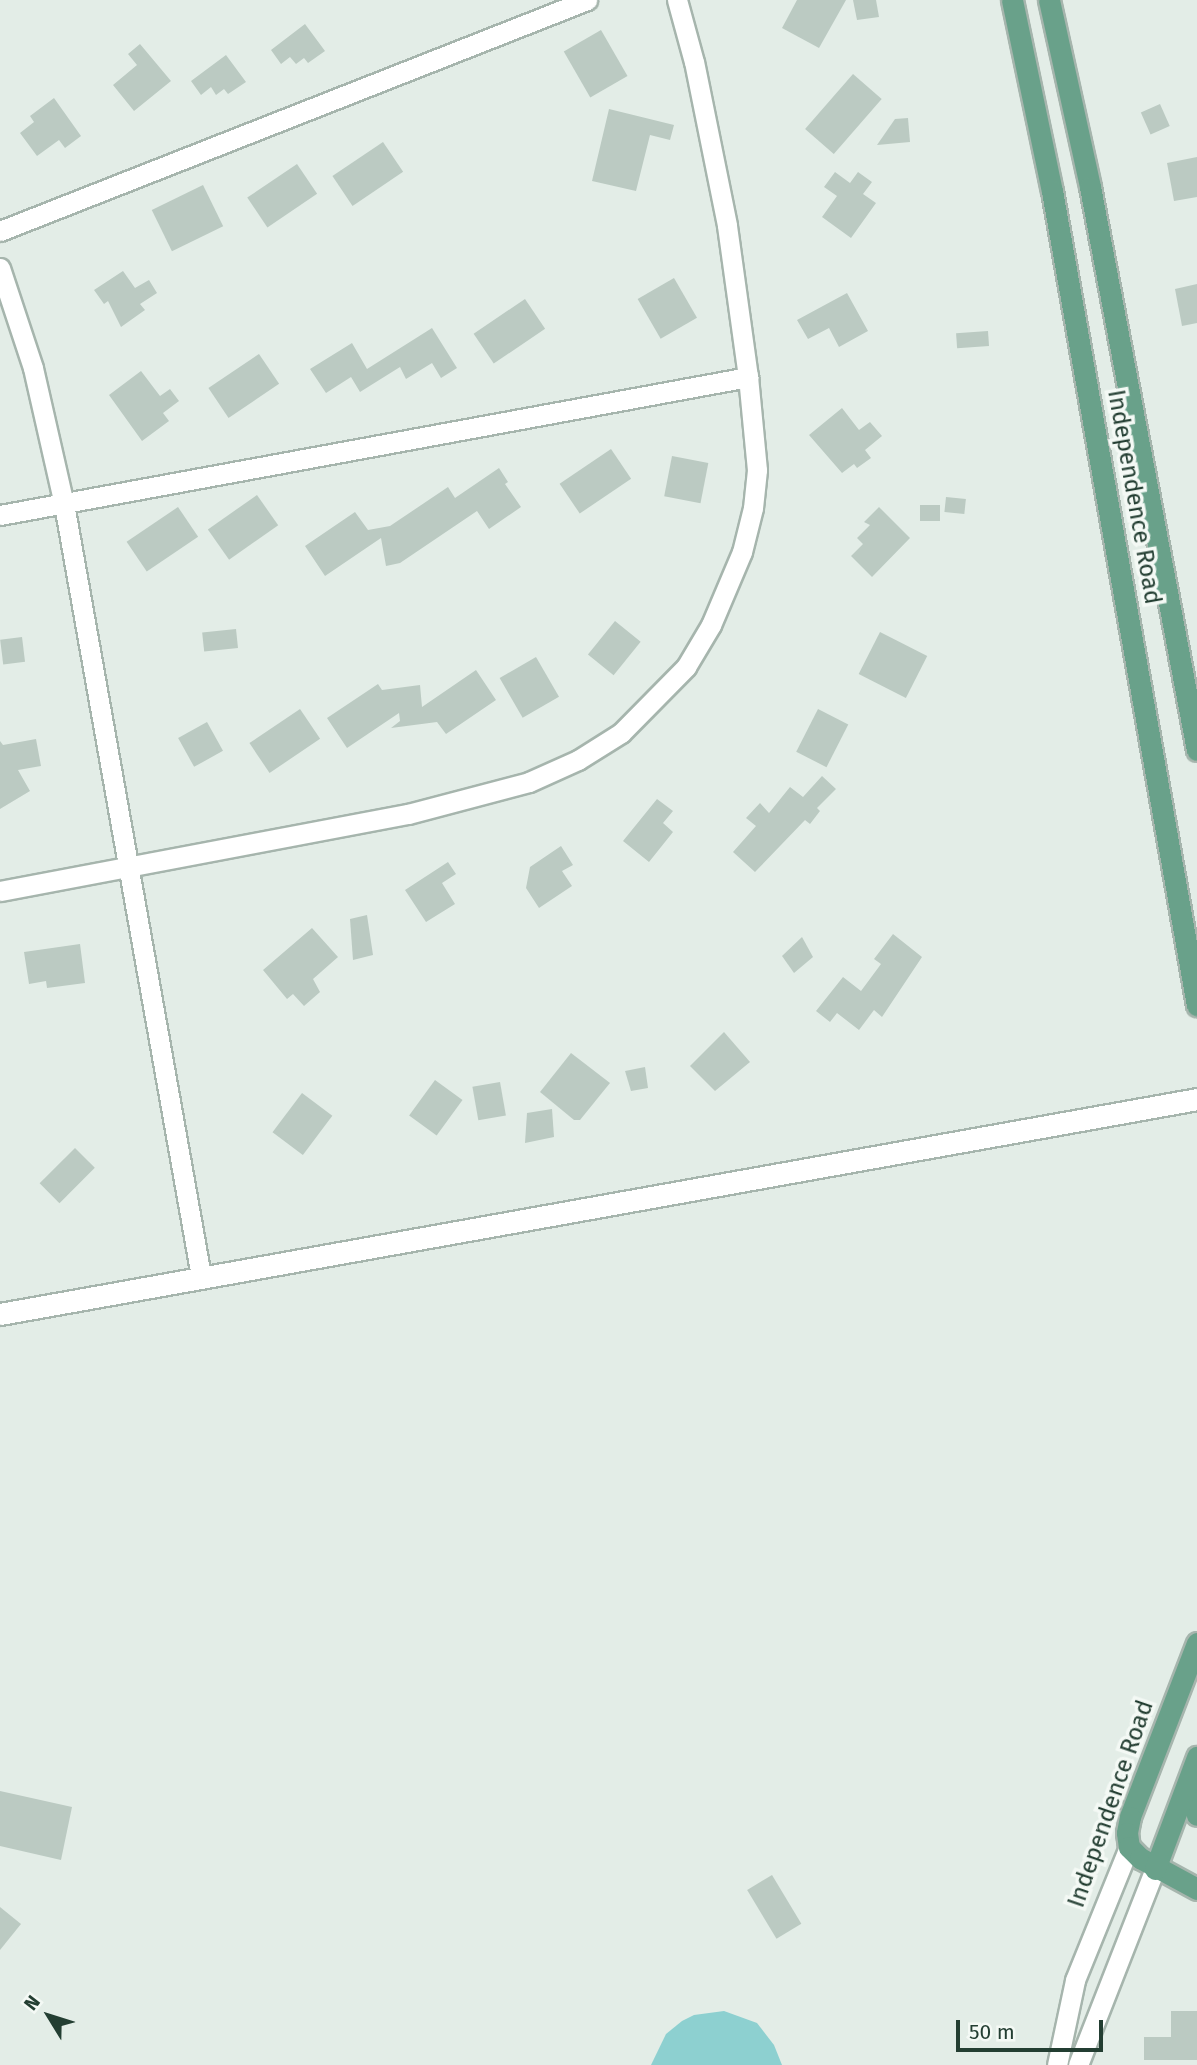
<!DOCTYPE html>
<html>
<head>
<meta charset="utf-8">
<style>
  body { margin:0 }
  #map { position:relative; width:1197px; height:2065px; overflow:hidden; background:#e3ede7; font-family:"Fira Sans",sans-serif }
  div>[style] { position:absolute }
  .water>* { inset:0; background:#8dd0d0 }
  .building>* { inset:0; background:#bbcac2; transform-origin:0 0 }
  .roads { filter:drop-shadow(2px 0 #a6b5ad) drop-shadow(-2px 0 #a6b5ad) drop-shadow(0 2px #a6b5ad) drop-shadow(0 -2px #a6b5ad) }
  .street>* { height:19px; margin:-9.5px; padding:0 9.5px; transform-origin:9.5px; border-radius:9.5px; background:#fff }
  .secondary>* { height:21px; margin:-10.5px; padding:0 10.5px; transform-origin:10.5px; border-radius:10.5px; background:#fff }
  .primary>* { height:21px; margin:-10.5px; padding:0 10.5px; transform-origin:10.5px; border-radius:10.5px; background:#69a18a }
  span { translate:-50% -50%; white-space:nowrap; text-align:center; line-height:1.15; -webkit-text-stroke:7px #f4f9f5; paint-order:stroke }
  .street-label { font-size:24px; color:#233e32 }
  .north { position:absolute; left:14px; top:1981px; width:70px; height:70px; -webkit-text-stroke:5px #f4f9f5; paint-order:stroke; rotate:308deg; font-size:19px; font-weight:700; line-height:28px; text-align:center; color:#233e32 }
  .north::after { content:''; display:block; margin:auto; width:24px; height:32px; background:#233e32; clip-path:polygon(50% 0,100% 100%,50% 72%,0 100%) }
  .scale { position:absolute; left:956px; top:2020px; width:147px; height:32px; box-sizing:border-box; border:4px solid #233e32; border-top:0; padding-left:9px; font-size:21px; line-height:24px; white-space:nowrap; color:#233e32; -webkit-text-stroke:5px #f4f9f5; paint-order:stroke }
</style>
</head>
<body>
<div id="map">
  <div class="water">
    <i style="clip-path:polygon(724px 2011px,757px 2023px,774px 2045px,782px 2065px,651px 2065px,666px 2034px,682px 2021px,694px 2015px)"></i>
  </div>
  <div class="building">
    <i style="clip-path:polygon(797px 0,846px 0,819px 48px,782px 28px)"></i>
    <i style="clip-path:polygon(853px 0,876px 0,879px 17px,857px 20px)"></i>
    <i style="clip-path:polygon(305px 24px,325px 51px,308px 63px,304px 58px,296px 64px,290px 57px,281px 64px,271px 50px)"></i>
    <i style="left:601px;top:30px;width:53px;height:43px;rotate:60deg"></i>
    <i style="clip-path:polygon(140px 44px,171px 81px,134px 111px,113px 85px,137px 65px,128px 54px)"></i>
    <i style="clip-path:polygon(226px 55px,246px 82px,228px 94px,224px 89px,216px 95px,211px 87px,201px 95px,191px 81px)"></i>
    <i style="left:853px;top:74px;width:38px;height:73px;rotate:41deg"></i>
    <i style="clip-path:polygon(54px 98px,81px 136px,65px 148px,59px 140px,37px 156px,20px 133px,34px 122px,30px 116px)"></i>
    <i style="left:1160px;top:104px;width:24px;height:21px;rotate:66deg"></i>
    <i style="clip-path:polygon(609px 109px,674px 125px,670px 140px,650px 135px,636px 191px,592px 181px)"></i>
    <i style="clip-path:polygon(908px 118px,910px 142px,877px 145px,895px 119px)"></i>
    <i style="left:383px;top:142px;width:36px;height:61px;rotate:56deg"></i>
    <i style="clip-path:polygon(1197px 157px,1197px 197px,1174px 201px,1167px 163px)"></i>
    <i style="left:297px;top:164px;width:36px;height:60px;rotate:56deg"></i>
    <i style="clip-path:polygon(835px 172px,850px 183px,858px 172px,872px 182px,863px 194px,876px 203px,851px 238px,822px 217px,837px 196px,824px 187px)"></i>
    <i style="left:203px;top:185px;width:46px;height:57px;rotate:64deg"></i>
    <i style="clip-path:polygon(123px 271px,135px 288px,149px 280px,157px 293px,140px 304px,145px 310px,121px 327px,108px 301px,104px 304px,94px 290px)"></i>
    <i style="left:674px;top:278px;width:46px;height:42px;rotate:60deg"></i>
    <i style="clip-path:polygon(1197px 284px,1197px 323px,1182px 326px,1175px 289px)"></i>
    <i style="clip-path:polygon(847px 293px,868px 331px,839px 347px,829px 328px,808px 339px,797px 320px)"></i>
    <i style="left:525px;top:299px;width:36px;height:62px;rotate:56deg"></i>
    <i style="clip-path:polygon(432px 328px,457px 368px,441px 378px,432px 363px,406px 379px,400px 367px,360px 392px,351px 377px,326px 393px,310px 369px,352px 343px,367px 369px)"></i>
    <i style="left:988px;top:331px;width:15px;height:32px;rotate:86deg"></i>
    <i style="left:259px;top:354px;width:36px;height:61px;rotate:56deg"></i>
    <i style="clip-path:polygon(141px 371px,160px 396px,170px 389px,179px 401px,163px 413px,169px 421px,142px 441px,109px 395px)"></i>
    <i style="clip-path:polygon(842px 408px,859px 430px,870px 422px,882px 436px,865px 450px,871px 458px,857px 468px,854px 464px,842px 473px,809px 435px)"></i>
    <i style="left:611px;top:449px;width:36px;height:62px;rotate:56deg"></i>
    <i style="left:672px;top:456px;width:37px;height:41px;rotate:11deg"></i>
    <i style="clip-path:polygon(499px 468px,508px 482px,505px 484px,521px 507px,489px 529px,477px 511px,400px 563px,386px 566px,381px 538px,325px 576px,305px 546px,355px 512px,368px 530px,390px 526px,448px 487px,455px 498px)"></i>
    <i style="left:257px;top:495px;width:37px;height:60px;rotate:55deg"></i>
    <i style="left:946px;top:497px;width:20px;height:15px;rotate:6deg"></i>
    <i style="left:920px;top:505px;width:20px;height:16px"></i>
    <i style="left:178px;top:507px;width:36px;height:62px;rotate:56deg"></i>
    <i style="clip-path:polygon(879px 507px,910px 538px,872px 577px,851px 556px,863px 544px,857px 538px,870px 525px,864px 522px)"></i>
    <i style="left:615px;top:621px;width:33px;height:43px;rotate:39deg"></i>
    <i style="left:236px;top:629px;width:19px;height:34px;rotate:84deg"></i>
    <i style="left:880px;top:632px;width:53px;height:47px;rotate:27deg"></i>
    <i style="left:22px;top:637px;width:25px;height:22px;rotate:83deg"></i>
    <i style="left:536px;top:657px;width:46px;height:42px;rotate:60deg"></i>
    <i style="clip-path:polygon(476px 670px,496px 700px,446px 734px,437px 722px,391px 728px,400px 721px,399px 713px,347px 748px,327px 718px,378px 684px,382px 690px,420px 685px,422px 707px)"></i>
    <i style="left:300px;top:709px;width:36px;height:61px;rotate:56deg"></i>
    <i style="left:818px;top:709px;width:34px;height:48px;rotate:27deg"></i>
    <i style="left:207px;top:722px;width:33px;height:33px;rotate:61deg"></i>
    <i style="clip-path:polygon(36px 739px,41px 766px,18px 770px,30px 791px,0 809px,0 741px,3px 745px)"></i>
    <i style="clip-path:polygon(822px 776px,836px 789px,817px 808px,820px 811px,810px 824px,805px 820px,755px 872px,733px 852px,756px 826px,746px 818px,760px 803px,769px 813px,790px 787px,803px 797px)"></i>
    <i style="clip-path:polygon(657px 799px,673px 811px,663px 823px,673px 832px,649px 862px,623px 841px)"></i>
    <i style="clip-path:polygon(561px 846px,573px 865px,562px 871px,572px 886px,539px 908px,526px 888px,530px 867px)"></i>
    <i style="clip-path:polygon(448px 862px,456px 874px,442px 883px,455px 904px,426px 922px,405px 890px)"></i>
    <i style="clip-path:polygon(367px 915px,373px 955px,353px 960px,350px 919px)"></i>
    <i style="clip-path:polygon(312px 928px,338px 957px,313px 979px,320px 992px,304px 1006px,293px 994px,287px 999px,263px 970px)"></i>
    <i style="clip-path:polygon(893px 934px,922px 957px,882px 1017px,874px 1010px,859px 1030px,837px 1013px,830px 1022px,816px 1011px,843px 977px,861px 991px,881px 964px,874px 959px)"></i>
    <i style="clip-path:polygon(802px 937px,813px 957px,794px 973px,782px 956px)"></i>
    <i style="clip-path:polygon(80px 944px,85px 983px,47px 988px,46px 981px,29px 984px,24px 952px)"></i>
    <i style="clip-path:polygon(724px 1032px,750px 1062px,715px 1091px,690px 1066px)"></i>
    <i style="clip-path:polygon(571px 1053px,610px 1083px,580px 1120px,574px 1120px,540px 1092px)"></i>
    <i style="clip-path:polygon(645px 1067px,648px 1088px,631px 1091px,625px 1071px)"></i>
    <i style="left:435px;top:1080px;width:34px;height:44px;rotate:36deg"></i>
    <i style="left:500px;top:1082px;width:34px;height:28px;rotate:80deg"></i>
    <i style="left:302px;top:1093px;width:38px;height:49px;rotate:37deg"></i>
    <i style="clip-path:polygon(552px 1109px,554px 1137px,525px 1143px,527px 1113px)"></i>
    <i style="left:75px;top:1148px;width:28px;height:50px;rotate:45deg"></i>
    <i style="clip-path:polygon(0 1791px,72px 1807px,61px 1860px,0 1846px)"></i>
    <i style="left:772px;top:1875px;width:57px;height:29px;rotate:59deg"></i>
    <i style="clip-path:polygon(0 1907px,21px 1924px,0 1950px)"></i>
    <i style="clip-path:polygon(1171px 2011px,1197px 2011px,1197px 2060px,1144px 2060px,1144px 2037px,1171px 2037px)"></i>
  </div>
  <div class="roads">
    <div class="street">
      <i style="left:0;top:231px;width:631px;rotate:-21.48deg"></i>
      <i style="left:0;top:268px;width:105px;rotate:71.7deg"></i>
      <i style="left:33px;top:368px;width:139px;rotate:77.2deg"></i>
      <i style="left:64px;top:504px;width:784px;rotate:79.94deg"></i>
      <i style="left:0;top:515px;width:761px;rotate:-10.45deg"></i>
      <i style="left:0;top:891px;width:415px;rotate:-10.7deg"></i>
      <i style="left:408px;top:814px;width:125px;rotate:-14.8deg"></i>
      <i style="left:529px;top:782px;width:54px;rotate:-24.2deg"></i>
      <i style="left:578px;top:760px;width:51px;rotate:-32.1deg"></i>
      <i style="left:621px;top:733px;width:93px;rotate:-45.4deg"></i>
      <i style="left:686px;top:667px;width:49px;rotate:-59.2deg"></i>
      <i style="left:711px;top:625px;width:79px;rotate:-67deg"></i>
      <i style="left:742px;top:552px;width:45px;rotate:-76deg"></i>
      <i style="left:753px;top:508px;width:38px;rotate:-84deg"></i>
      <i style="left:757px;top:470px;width:93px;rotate:-95.5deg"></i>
      <i style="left:748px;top:377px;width:153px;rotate:-97.9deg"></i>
      <i style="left:727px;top:225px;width:166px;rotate:-101.4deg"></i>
      <i style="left:694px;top:62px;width:64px;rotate:-105.3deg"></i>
      <i style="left:1057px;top:2065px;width:87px;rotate:-78deg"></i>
      <i style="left:1075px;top:1980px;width:144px;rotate:-67.9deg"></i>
      <i style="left:1078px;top:2065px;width:211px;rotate:-68.6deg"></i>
    </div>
    <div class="secondary">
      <i style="left:0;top:1314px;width:1216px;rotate:-10.18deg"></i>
    </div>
    <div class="primary">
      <i style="left:1012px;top:0;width:195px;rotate:78.2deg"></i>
      <i style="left:1052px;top:191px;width:827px;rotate:79.9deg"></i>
      <i style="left:1049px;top:0;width:191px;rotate:77.6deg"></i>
      <i style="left:1090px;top:187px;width:573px;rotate:79.24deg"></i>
      <i style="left:1197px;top:1643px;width:186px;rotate:111.1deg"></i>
      <i style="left:1130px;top:1817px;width:16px;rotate:101deg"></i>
      <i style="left:1127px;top:1833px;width:14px;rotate:82deg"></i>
      <i style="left:1129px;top:1847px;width:16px;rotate:45deg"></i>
      <i style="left:1140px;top:1858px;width:65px;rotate:28.5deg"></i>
      <i style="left:1195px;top:1776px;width:15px;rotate:98deg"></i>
      <i style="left:1193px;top:1791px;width:24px;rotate:81deg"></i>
      <i style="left:1155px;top:1869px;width:120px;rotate:-69.4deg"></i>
    </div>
  </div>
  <div class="street-label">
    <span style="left:1134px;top:497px;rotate:80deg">Independence Road</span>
    <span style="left:1111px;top:1804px;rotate:-71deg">Independence Road</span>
  </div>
  <div class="north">N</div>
  <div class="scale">50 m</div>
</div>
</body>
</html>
